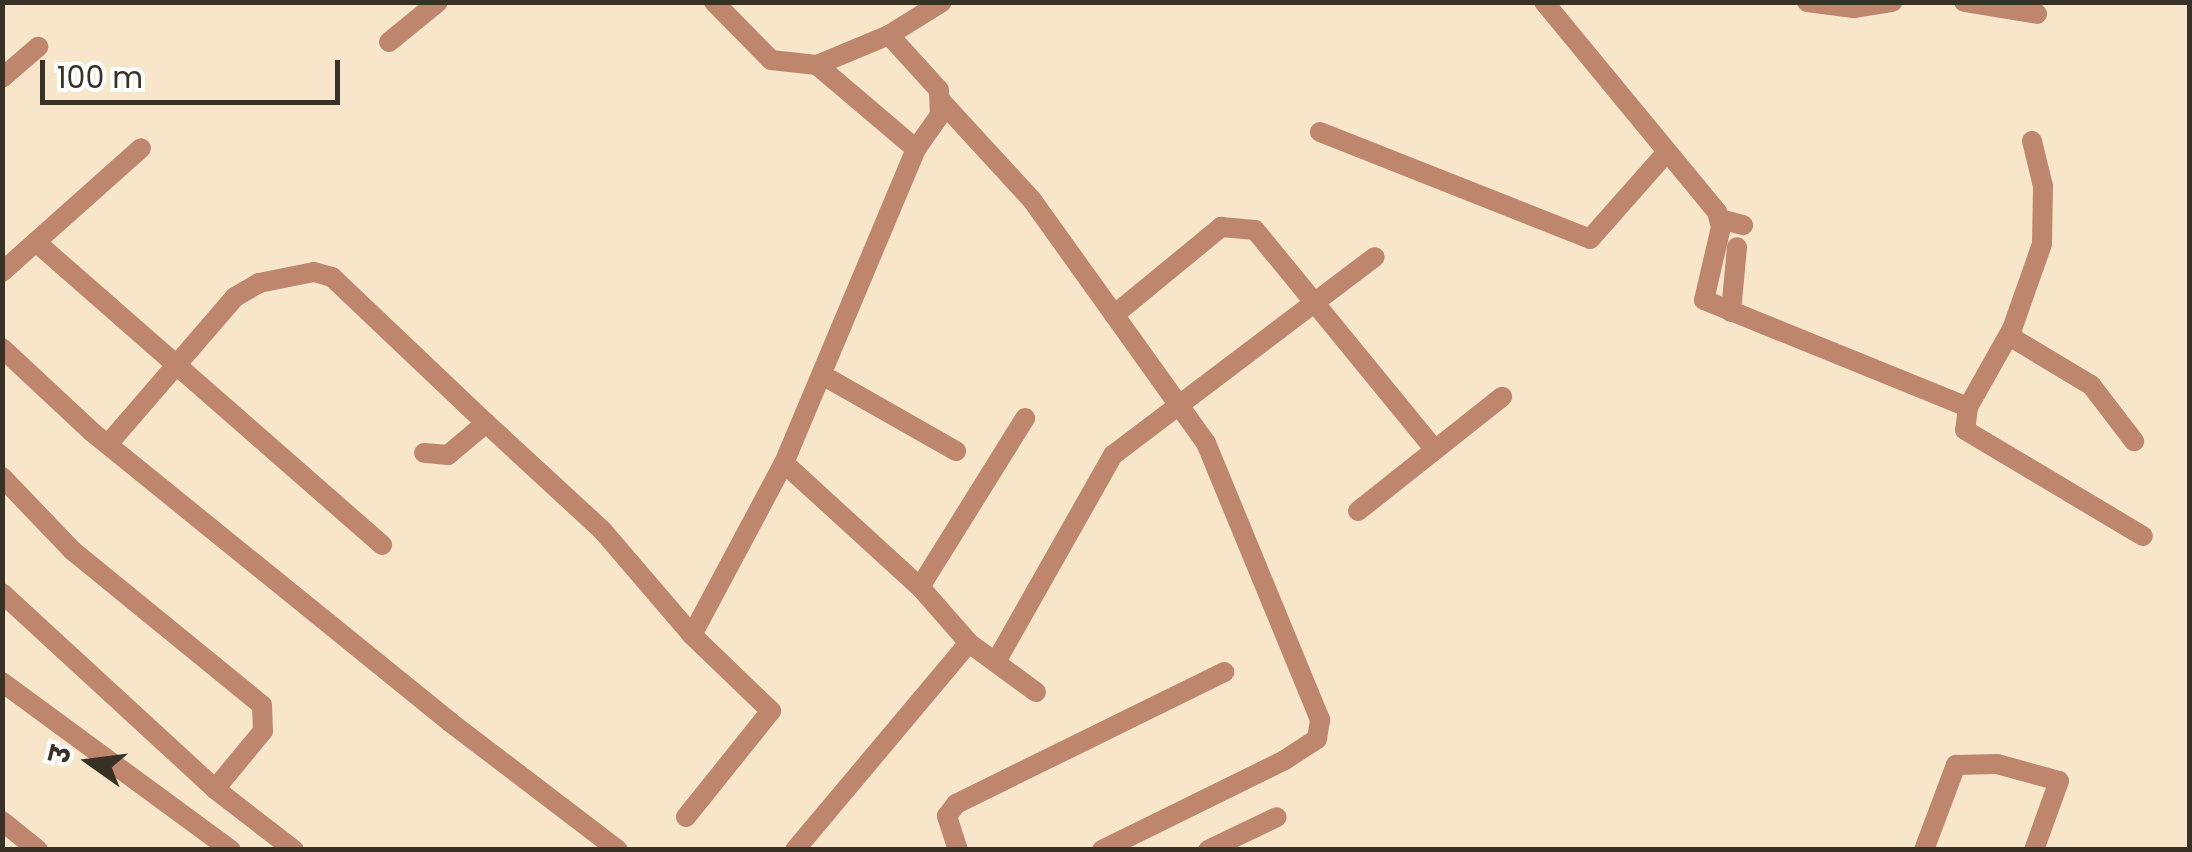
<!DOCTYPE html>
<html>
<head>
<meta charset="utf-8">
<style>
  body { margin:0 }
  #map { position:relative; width:2192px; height:852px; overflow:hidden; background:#f7e6c9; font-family:Poppins,"Noto Sans Devanagari",sans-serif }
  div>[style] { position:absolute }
  .minor>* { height:20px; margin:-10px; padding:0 10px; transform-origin:10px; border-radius:10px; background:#be866d }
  span { translate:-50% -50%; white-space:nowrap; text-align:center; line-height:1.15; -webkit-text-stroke:8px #fff; paint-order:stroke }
  .frame { position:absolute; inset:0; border:5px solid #373126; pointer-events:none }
  .north { position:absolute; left:40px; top:712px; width:100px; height:100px; -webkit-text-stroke:8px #fff; paint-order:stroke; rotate:284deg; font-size:28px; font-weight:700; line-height:40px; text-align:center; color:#373126 }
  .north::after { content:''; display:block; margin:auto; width:35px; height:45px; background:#373126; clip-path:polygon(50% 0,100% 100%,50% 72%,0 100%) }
  .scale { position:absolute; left:40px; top:60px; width:300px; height:45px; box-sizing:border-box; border:5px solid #373126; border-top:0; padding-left:12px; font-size:30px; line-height:35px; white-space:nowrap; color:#373126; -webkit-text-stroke:8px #fff; paint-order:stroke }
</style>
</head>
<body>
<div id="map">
  <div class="minor">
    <i style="left:714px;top:2px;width:81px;rotate:45.5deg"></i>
    <i style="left:771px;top:60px;width:46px;rotate:6.2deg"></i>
    <i style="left:817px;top:65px;width:78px;rotate:-22.6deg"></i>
    <i style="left:889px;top:35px;width:62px;rotate:-31.9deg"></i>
    <i style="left:1544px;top:2px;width:272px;rotate:50.5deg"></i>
    <i style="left:1717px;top:212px;width:16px;rotate:75deg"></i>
    <i style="left:1721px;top:227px;width:75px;rotate:103.1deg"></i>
    <i style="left:1704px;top:300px;width:285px;rotate:22.1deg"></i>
    <i style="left:1807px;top:2px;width:47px;rotate:7.3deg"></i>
    <i style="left:1854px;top:8px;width:39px;rotate:-9deg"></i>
    <i style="left:1964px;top:2px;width:74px;rotate:9.3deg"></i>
    <i style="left:889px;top:35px;width:74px;rotate:47.7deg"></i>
    <i style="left:939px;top:90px;width:25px;rotate:88deg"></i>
    <i style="left:940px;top:115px;width:42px;rotate:125.2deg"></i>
    <i style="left:916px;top:149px;width:341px;rotate:112.8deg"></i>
    <i style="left:784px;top:463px;width:184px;rotate:42.4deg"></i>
    <i style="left:920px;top:587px;width:74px;rotate:48.8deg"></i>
    <i style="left:969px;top:643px;width:83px;rotate:36.2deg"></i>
    <i style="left:389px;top:42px;width:63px;rotate:-39.2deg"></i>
    <i style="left:817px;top:65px;width:130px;rotate:40.3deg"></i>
    <i style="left:2px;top:78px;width:48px;rotate:-40.7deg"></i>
    <i style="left:942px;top:102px;width:133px;rotate:47.4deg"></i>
    <i style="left:1032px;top:200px;width:299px;rotate:54.4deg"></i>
    <i style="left:1206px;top:443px;width:300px;rotate:67.6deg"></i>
    <i style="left:1320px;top:720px;width:19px;rotate:99deg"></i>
    <i style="left:1317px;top:739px;width:38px;rotate:147deg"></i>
    <i style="left:1285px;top:760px;width:204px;rotate:153.8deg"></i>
    <i style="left:1320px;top:132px;width:290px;rotate:21.6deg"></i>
    <i style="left:1590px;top:239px;width:115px;rotate:-48.5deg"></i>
    <i style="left:2032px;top:141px;width:46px;rotate:76.3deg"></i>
    <i style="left:2043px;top:186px;width:58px;rotate:91deg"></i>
    <i style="left:2042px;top:244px;width:90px;rotate:109.4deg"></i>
    <i style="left:2012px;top:329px;width:90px;rotate:119.4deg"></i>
    <i style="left:1968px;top:407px;width:23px;rotate:97deg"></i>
    <i style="left:1965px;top:430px;width:207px;rotate:30.8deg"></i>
    <i style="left:1720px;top:219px;width:24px;rotate:15deg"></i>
    <i style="left:36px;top:242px;width:460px;rotate:41.2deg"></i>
    <i style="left:2px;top:272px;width:186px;rotate:-41.7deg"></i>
    <i style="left:1731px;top:312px;width:65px;rotate:-84.7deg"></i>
    <i style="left:1114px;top:315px;width:139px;rotate:-39.4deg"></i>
    <i style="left:1221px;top:227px;width:34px;rotate:5deg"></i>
    <i style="left:1255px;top:230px;width:284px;rotate:50.7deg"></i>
    <i style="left:2009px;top:336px;width:96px;rotate:30.9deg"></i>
    <i style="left:2091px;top:385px;width:71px;rotate:52.5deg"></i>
    <i style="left:2px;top:348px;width:123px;rotate:43deg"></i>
    <i style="left:92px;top:432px;width:461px;rotate:39deg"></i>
    <i style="left:450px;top:722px;width:211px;rotate:37.3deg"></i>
    <i style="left:824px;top:376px;width:152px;rotate:29.6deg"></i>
    <i style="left:486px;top:423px;width:158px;rotate:42.7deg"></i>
    <i style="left:602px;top:530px;width:138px;rotate:49.4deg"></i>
    <i style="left:109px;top:443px;width:193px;rotate:-49.2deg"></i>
    <i style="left:235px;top:297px;width:28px;rotate:-30deg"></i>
    <i style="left:259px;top:283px;width:56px;rotate:-11.3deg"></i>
    <i style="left:314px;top:272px;width:19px;rotate:16deg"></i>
    <i style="left:332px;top:277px;width:212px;rotate:43.5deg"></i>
    <i style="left:486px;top:423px;width:50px;rotate:139.9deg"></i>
    <i style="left:448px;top:455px;width:24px;rotate:-175deg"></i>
    <i style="left:2px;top:477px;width:103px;rotate:46.2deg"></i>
    <i style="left:73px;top:551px;width:244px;rotate:39.2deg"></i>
    <i style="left:262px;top:705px;width:26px;rotate:88deg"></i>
    <i style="left:263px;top:731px;width:75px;rotate:129.6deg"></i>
    <i style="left:1358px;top:511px;width:184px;rotate:-38.4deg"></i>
    <i style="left:920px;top:587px;width:199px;rotate:-58.1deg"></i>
    <i style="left:2px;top:593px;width:289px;rotate:42.6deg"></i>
    <i style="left:215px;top:789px;width:100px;rotate:37.7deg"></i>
    <i style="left:997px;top:660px;width:236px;rotate:-60.5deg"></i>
    <i style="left:1113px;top:455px;width:328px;rotate:-37.1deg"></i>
    <i style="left:2px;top:682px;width:284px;rotate:36.3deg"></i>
    <i style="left:686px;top:817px;width:136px;rotate:-51.3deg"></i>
    <i style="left:771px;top:711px;width:110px;rotate:-136.1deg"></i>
    <i style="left:692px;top:635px;width:195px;rotate:-61.9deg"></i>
    <i style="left:2px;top:821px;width:46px;rotate:38.9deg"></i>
    <i style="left:795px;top:850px;width:270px;rotate:-50deg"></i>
    <i style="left:958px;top:850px;width:36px;rotate:-108deg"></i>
    <i style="left:947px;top:816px;width:15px;rotate:-53deg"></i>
    <i style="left:956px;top:804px;width:299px;rotate:-26.2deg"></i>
    <i style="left:1208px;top:850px;width:76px;rotate:-25.6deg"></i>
    <i style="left:1924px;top:850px;width:91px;rotate:-69.4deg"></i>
    <i style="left:1956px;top:765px;width:41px;rotate:-1.4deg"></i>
    <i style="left:1997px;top:764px;width:64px;rotate:15.3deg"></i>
    <i style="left:2059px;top:781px;width:73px;rotate:109.9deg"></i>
  </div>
  <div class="frame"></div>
  <div class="north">उ</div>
  <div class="scale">100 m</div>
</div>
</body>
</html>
